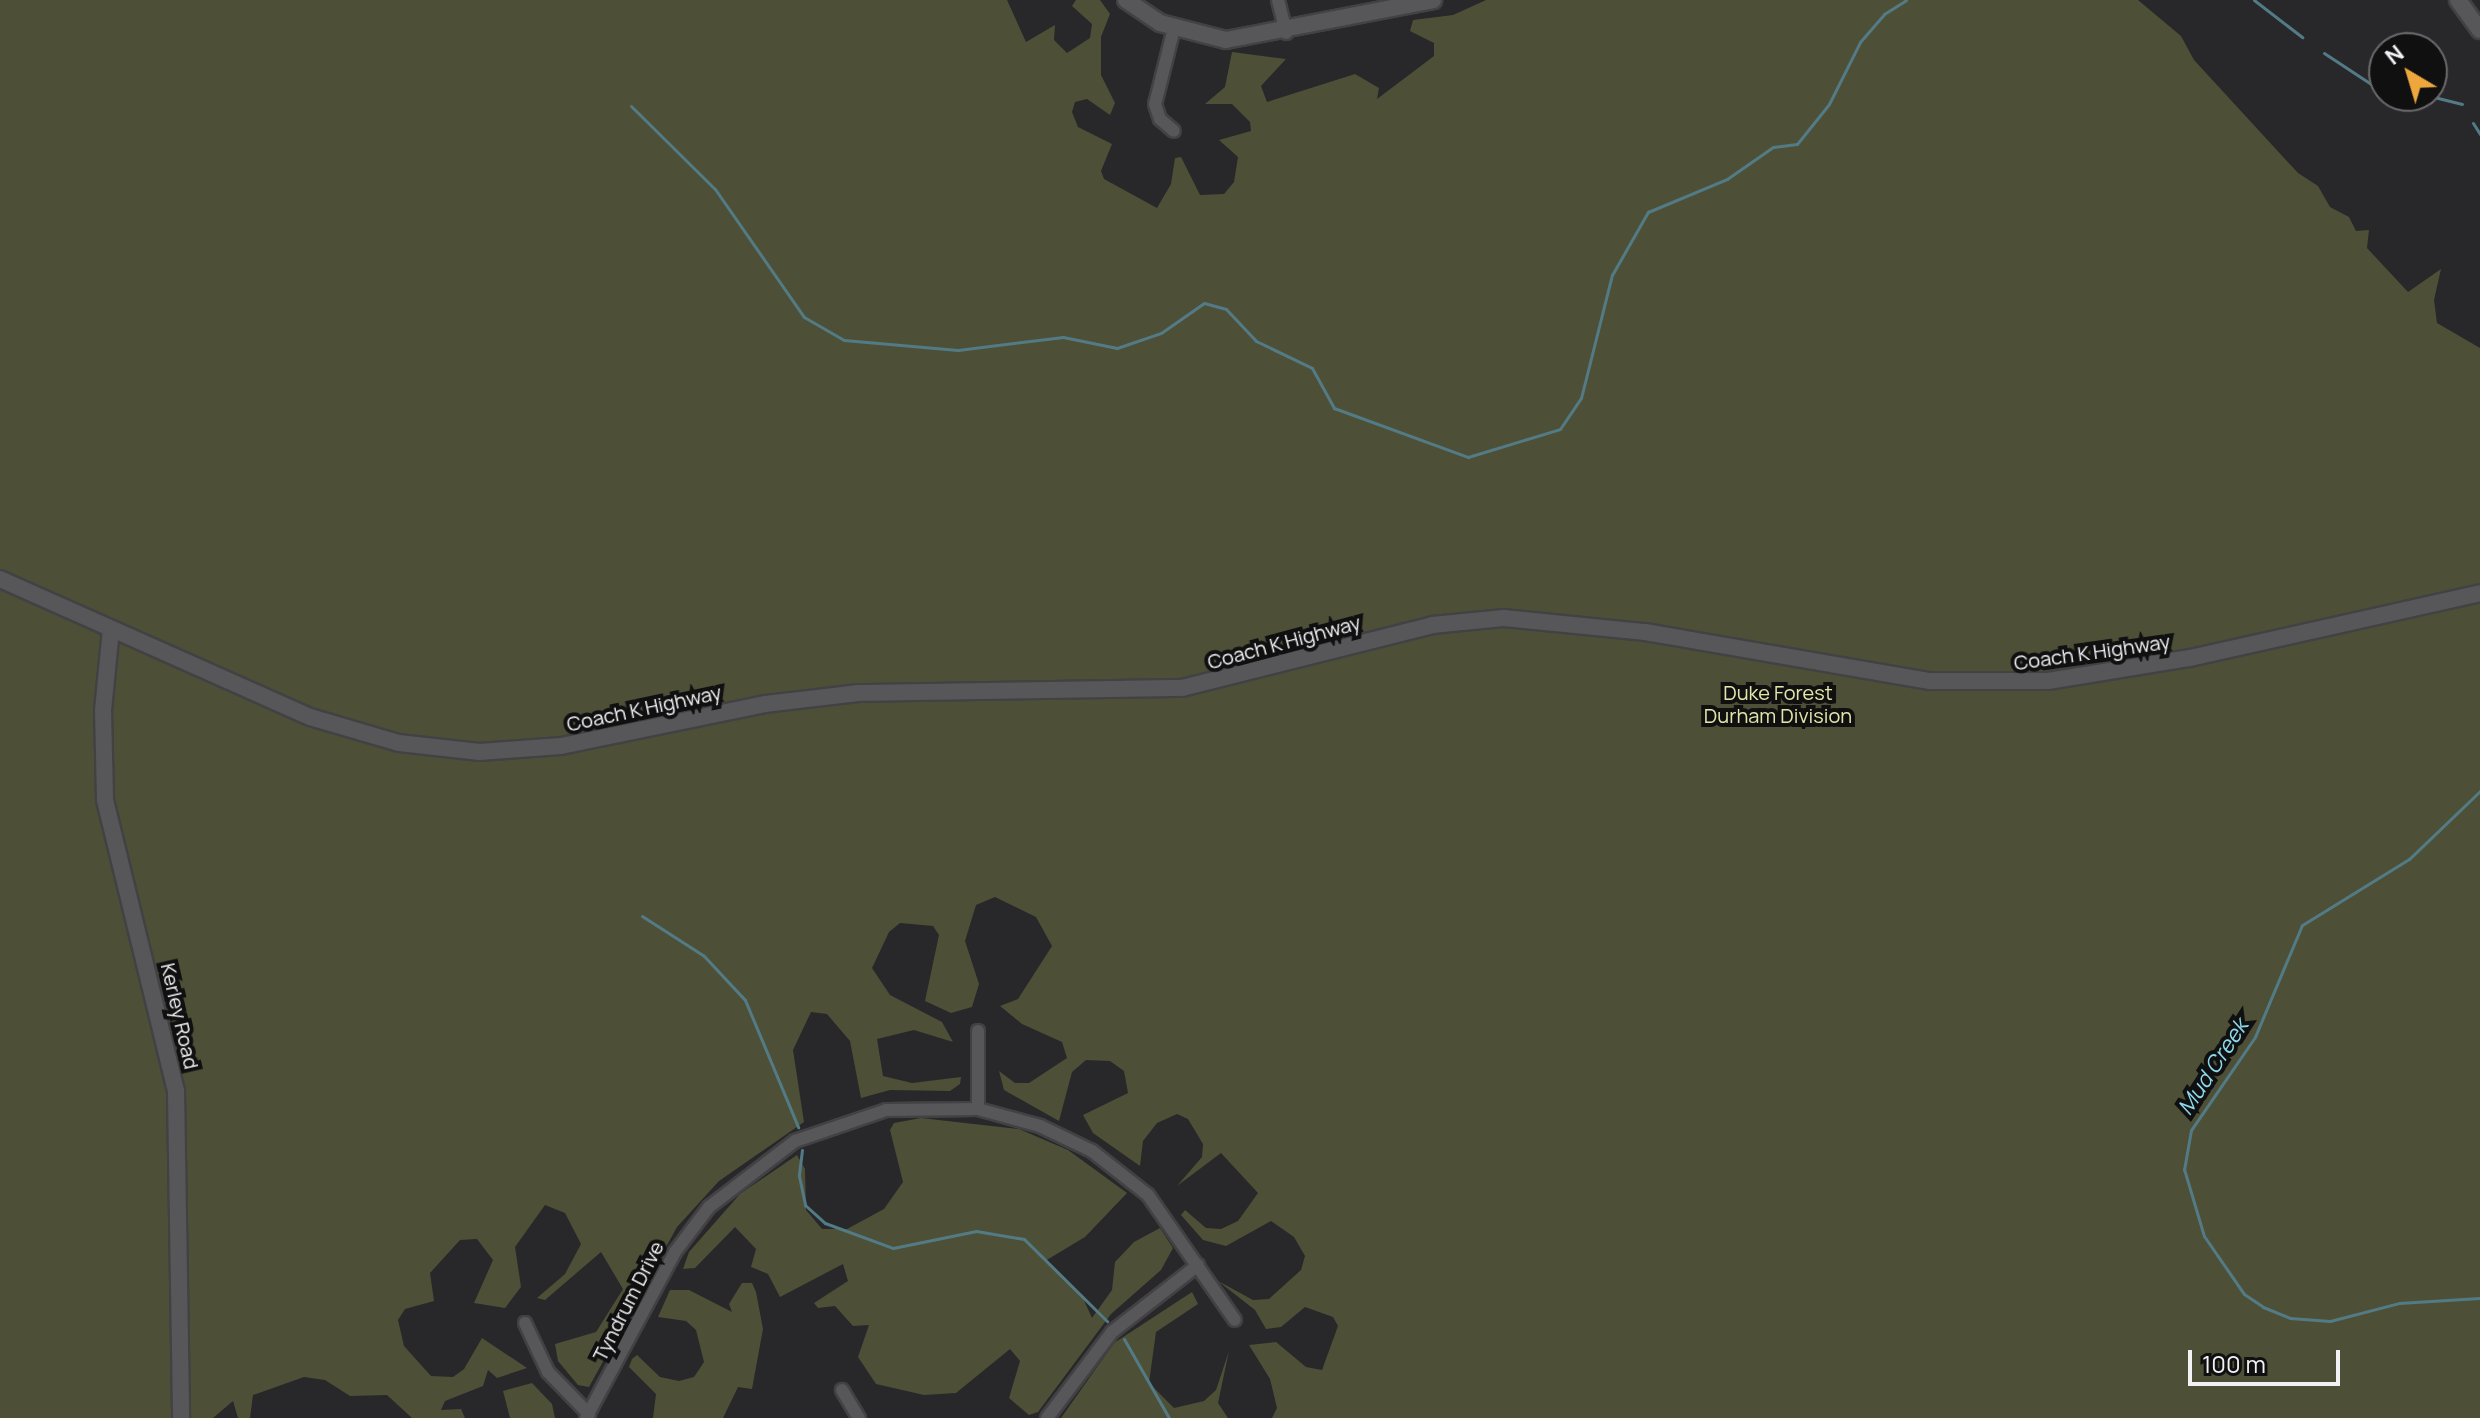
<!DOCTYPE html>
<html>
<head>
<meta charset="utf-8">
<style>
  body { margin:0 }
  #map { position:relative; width:2480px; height:1418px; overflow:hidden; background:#28272a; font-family:Manrope,sans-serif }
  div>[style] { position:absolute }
  .green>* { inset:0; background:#4e4f37 }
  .stream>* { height:3px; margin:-1.5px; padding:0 1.5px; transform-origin:1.5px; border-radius:1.5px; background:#527b86 }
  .roads { filter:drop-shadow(2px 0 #424244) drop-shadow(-2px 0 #424244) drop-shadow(0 2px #424244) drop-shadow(0 -2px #424244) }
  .minor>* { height:12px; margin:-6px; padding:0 6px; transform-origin:6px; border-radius:6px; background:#575659 }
  .tertiary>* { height:16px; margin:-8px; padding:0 8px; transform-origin:8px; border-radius:8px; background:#575659 }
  span { translate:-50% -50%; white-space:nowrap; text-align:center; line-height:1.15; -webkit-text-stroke:8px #101011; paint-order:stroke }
  .street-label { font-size:20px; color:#f2f2f4 }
  .park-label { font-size:20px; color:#e3e6a9 }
  .water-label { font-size:22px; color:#8dd9ec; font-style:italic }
  .north { position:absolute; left:2368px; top:32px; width:80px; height:80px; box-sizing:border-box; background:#101011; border:2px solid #6a6a6c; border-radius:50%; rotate:322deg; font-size:22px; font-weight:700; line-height:32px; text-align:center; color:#f2f2f4 }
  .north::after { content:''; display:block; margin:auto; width:28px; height:36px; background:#eea73d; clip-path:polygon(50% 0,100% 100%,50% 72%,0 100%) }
  .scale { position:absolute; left:2188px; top:1350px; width:152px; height:36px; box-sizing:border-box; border:4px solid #f2f2f4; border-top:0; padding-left:10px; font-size:24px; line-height:28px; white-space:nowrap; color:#f2f2f4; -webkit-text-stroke:6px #101011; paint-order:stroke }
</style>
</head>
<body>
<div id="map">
  <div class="green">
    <i style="clip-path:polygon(0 0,1007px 0,1026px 42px,1055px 25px,1054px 40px,1067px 53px,1090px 38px,1092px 24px,1072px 6px,1076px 0,1100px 0,1110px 14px,1101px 37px,1101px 75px,1115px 103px,1110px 115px,1087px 99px,1075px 102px,1072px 112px,1078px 127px,1112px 144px,1101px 171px,1104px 179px,1157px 208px,1171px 184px,1175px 158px,1181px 157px,1200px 195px,1224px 194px,1234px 182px,1238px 157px,1219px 140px,1251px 131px,1250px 122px,1232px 104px,1205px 104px,1225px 87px,1232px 52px,1286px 59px,1261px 86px,1267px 102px,1355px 74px,1379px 88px,1377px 99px,1434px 56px,1434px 43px,1410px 31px,1413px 20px,1453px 15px,1486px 0,2138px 0,2181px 36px,2194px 60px,2298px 173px,2318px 186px,2330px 207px,2349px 217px,2356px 231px,2369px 230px,2367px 248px,2408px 292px,2441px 269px,2434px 300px,2437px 323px,2480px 348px,2480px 1418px,1272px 1418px,1277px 1408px,1270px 1379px,1249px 1345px,1276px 1342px,1306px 1367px,1322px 1370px,1338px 1326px,1333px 1317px,1305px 1307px,1281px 1327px,1266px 1329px,1255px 1310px,1218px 1281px,1253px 1300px,1269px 1299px,1301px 1270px,1305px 1256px,1294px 1237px,1271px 1221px,1226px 1246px,1203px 1240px,1181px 1215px,1185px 1210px,1206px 1228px,1221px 1229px,1238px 1221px,1258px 1193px,1221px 1153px,1177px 1186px,1202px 1157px,1203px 1144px,1188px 1119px,1177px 1114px,1157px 1123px,1143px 1141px,1140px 1166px,1093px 1133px,1083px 1115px,1128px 1093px,1124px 1071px,1110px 1061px,1086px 1060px,1072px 1072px,1059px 1121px,1004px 1090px,999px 1071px,1015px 1083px,1029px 1083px,1067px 1058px,1062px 1042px,1022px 1024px,1000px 1006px,1018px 999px,1052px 946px,1036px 917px,995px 897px,976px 905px,965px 941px,979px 984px,972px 1007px,951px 1013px,925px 1001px,939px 935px,933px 926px,900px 923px,889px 932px,872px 968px,890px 995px,942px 1022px,953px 1042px,914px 1030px,877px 1039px,883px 1076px,912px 1083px,961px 1077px,960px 1084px,950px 1091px,890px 1090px,861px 1098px,850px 1041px,827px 1014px,811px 1012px,793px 1050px,804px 1122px,719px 1181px,677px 1227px,589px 1387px,578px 1385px,558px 1361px,555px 1344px,596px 1332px,623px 1289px,601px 1252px,545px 1300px,537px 1298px,565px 1274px,581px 1244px,565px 1213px,545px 1205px,515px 1247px,521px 1287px,505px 1308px,474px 1303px,493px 1260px,477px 1239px,460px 1240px,430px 1273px,434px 1301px,405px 1309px,398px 1320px,404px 1346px,431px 1376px,453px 1377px,464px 1369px,482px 1338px,527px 1368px,497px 1378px,488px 1370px,483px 1386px,445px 1401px,441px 1410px,461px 1409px,465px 1418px,412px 1418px,387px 1395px,350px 1396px,325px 1380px,304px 1377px,253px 1395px,250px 1418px,238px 1418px,233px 1401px,213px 1418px,0 1418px)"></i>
    <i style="clip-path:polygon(921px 1118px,1019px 1129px,1068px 1150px,1127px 1193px,1085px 1237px,1045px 1261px,1082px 1296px,1092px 1318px,1112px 1290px,1115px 1262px,1134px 1242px,1160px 1228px,1173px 1248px,1161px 1270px,1111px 1314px,1038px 1412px,1029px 1415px,1009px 1398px,1020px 1361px,1010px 1349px,956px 1393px,924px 1395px,876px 1384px,858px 1357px,869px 1325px,853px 1326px,835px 1306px,818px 1308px,814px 1303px,848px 1281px,843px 1264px,780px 1297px,768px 1274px,751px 1267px,756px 1249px,735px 1227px,695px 1268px,683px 1269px,689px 1252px,740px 1194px,797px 1155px,805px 1169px,806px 1210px,822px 1229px,847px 1229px,884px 1209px,903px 1182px,890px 1130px,894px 1123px)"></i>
    <i style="clip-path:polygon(742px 1283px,752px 1283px,756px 1292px,763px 1329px,752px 1389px,738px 1387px,723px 1418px,653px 1418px,656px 1394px,629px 1367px,632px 1359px,637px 1355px,660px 1377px,679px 1381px,694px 1377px,704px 1362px,696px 1330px,686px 1321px,658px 1317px,670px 1290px,689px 1290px,732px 1312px,729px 1304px)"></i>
    <i style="clip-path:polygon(1192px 1292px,1198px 1304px,1156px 1332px,1149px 1383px,1174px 1408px,1204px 1401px,1216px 1390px,1229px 1351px,1218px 1403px,1228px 1418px,1061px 1418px,1114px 1343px)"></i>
    <i style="clip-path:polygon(532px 1383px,552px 1404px,555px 1418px,510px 1418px,503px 1391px)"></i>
  </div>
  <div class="stream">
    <i style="left:2254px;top:0;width:61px;rotate:37.6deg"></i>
    <i style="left:2324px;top:53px;width:60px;rotate:33.4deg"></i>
    <i style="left:2430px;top:96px;width:33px;rotate:14deg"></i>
    <i style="left:631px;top:106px;width:118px;rotate:44.7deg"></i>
    <i style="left:715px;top:189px;width:156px;rotate:55.2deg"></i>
    <i style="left:804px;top:317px;width:46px;rotate:29.9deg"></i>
    <i style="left:844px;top:340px;width:114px;rotate:5deg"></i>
    <i style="left:958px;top:350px;width:106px;rotate:-7.1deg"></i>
    <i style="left:1063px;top:337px;width:55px;rotate:11.5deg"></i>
    <i style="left:1117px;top:348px;width:46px;rotate:-18.8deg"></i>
    <i style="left:1161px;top:333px;width:52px;rotate:-34.9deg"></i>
    <i style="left:1204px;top:303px;width:23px;rotate:15deg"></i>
    <i style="left:1226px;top:309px;width:44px;rotate:46.8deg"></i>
    <i style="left:1256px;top:341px;width:62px;rotate:25.7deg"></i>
    <i style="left:1312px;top:368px;width:46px;rotate:61.2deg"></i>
    <i style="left:1334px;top:408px;width:143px;rotate:20.1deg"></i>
    <i style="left:1468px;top:457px;width:96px;rotate:-16.9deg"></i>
    <i style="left:1560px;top:429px;width:37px;rotate:-56deg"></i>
    <i style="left:1581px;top:398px;width:127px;rotate:-75.9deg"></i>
    <i style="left:1612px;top:275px;width:73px;rotate:-60.3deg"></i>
    <i style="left:1648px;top:212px;width:86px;rotate:-22.7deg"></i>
    <i style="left:1727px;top:179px;width:56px;rotate:-34.8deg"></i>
    <i style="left:1773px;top:147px;width:24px;rotate:-7deg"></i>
    <i style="left:1797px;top:144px;width:51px;rotate:-51.3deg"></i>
    <i style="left:1829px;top:104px;width:69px;rotate:-63.4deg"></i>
    <i style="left:1860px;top:42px;width:37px;rotate:-49deg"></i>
    <i style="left:1884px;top:14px;width:26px;rotate:-32deg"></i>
    <i style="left:2473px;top:123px;width:13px;rotate:58deg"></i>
    <i style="left:2480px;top:791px;width:98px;rotate:136.2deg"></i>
    <i style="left:2409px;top:859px;width:126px;rotate:148.3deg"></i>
    <i style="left:2302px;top:925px;width:121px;rotate:112.8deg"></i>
    <i style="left:2255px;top:1037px;width:113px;rotate:124.5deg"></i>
    <i style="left:2191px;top:1130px;width:40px;rotate:100deg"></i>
    <i style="left:2184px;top:1169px;width:70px;rotate:73.4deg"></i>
    <i style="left:2204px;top:1236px;width:70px;rotate:55.4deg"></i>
    <i style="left:2244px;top:1294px;width:23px;rotate:34deg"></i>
    <i style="left:2263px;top:1307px;width:29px;rotate:22deg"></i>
    <i style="left:2290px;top:1318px;width:40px;rotate:4.3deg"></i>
    <i style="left:2330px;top:1321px;width:71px;rotate:-14.6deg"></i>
    <i style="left:2399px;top:1303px;width:81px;rotate:-3.5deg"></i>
    <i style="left:642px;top:916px;width:74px;rotate:32.8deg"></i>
    <i style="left:704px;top:956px;width:60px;rotate:47deg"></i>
    <i style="left:745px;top:1000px;width:138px;rotate:67.3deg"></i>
    <i style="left:802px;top:1150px;width:26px;rotate:97deg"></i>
    <i style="left:799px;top:1176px;width:30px;rotate:78deg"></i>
    <i style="left:805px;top:1205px;width:27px;rotate:42deg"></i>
    <i style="left:825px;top:1223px;width:72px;rotate:20.2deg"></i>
    <i style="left:893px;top:1248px;width:85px;rotate:-11.6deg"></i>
    <i style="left:976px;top:1231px;width:49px;rotate:9.5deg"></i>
    <i style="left:1024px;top:1239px;width:117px;rotate:44.7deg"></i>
    <i style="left:1124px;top:1339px;width:91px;rotate:60.3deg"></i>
  </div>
  <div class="roads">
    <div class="minor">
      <i style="left:1278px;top:0;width:34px;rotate:76deg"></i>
      <i style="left:1174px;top:28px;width:78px;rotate:104deg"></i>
      <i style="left:1155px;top:104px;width:16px;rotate:72deg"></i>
      <i style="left:1160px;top:119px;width:18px;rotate:41deg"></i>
      <i style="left:978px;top:1031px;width:78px;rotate:90deg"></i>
      <i style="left:525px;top:1323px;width:54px;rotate:64.9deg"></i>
      <i style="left:548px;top:1372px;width:59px;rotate:45.7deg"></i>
      <i style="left:842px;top:1390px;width:33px;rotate:59deg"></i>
      <i style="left:586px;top:1418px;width:188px;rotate:-61.8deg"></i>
      <i style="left:675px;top:1252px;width:56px;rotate:-52.9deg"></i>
      <i style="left:709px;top:1207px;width:108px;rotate:-37.5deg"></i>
      <i style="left:795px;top:1141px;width:96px;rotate:-18.8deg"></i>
      <i style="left:886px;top:1110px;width:92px;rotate:-0.6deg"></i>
      <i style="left:978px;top:1109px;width:64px;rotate:15.3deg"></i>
      <i style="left:1040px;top:1126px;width:58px;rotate:25.7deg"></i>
      <i style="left:1092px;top:1151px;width:71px;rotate:38.2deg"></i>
      <i style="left:1148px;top:1195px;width:152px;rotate:55.2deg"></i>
      <i style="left:1047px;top:1418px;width:108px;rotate:-52.9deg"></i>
      <i style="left:1112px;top:1332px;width:109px;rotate:-37.9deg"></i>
    </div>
    <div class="tertiary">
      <i style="left:1126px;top:0;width:41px;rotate:34.1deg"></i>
      <i style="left:1160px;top:23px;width:68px;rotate:14.4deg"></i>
      <i style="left:1226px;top:40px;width:211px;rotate:-10.9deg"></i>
      <i style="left:2458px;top:0;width:37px;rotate:54deg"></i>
      <i style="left:0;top:579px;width:339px;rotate:24deg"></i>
      <i style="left:310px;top:717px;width:93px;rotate:16.3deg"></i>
      <i style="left:399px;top:743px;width:81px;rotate:6.4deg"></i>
      <i style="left:479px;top:752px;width:82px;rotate:-4.2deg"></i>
      <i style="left:561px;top:746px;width:208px;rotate:-11.6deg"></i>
      <i style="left:765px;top:704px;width:94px;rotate:-6.7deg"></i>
      <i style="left:858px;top:693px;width:324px;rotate:-0.9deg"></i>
      <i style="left:1182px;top:688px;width:258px;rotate:-14.1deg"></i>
      <i style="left:1432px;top:625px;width:72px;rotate:-5.6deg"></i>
      <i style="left:1504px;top:618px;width:142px;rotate:5.7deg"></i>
      <i style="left:1645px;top:632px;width:289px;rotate:9.8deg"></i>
      <i style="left:1930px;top:681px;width:118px"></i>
      <i style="left:2048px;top:681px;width:144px;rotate:-9.2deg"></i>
      <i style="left:2190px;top:658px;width:297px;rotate:-12.6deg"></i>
      <i style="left:111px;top:629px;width:81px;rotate:95.6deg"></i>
      <i style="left:103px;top:710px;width:90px;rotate:88.7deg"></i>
      <i style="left:105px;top:800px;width:300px;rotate:76.3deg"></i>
      <i style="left:176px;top:1091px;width:327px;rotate:89.1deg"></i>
    </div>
  </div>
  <div class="street-label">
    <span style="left:1284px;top:642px;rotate:-15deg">Coach K Highway</span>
    <span style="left:2092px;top:652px;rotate:-8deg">Coach K Highway</span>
    <span style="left:644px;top:708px;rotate:-12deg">Coach K Highway</span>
    <span style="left:180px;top:1016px;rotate:77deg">Kerley Road</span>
    <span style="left:628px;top:1301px;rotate:-63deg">Tyndrum Drive</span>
  </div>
  <div class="park-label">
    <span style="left:1778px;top:704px">Duke Forest<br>Durham Division</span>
  </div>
  <div class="water-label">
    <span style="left:2213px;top:1067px;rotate:-57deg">Mud Creek</span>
  </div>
  <div class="north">N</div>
  <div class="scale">100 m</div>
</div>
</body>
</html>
